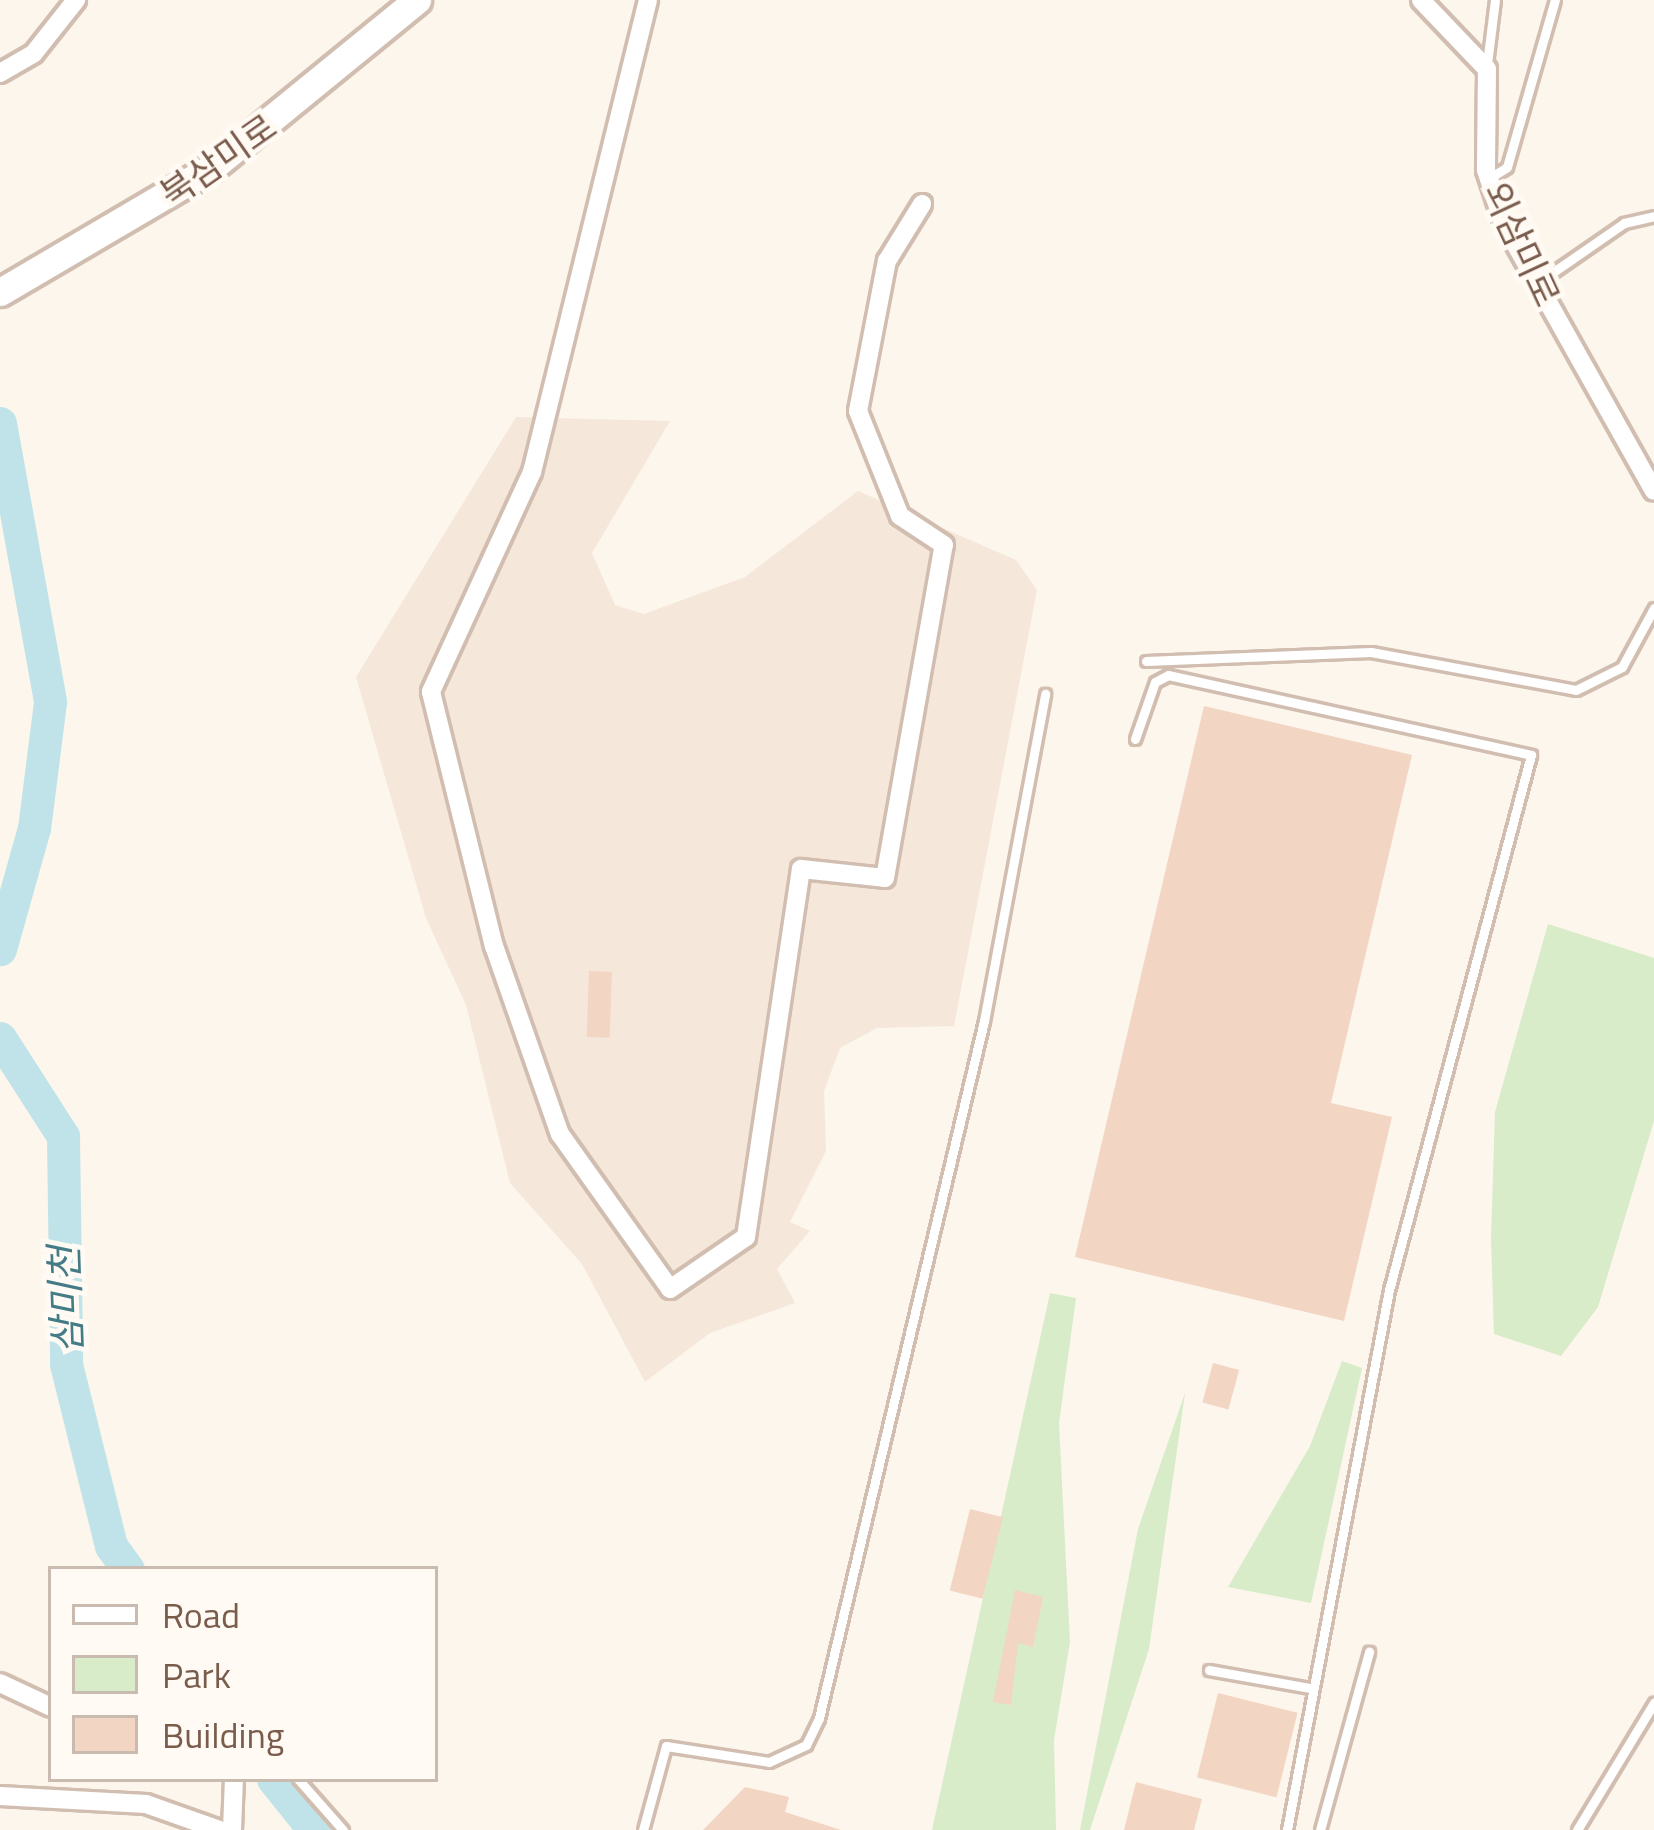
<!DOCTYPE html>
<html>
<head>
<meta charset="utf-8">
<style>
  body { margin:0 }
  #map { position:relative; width:1654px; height:1830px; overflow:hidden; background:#fdf6ec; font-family:"Titillium Web","Noto Sans KR",sans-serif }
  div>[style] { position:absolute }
  .residential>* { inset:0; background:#f5e8da }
  .green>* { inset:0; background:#d8ecc9 }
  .river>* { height:33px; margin:-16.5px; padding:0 16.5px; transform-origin:16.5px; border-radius:16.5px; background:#bfe3e8 }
  .building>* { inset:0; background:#f3d5c3; transform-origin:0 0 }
  .roads { filter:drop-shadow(3px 0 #d1beb0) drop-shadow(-3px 0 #d1beb0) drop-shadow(0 3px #d1beb0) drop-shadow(0 -3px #d1beb0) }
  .lane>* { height:9px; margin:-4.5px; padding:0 4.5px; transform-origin:4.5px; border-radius:4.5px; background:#fff }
  .street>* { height:18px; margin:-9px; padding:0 9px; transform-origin:9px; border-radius:9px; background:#fff }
  .secondary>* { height:27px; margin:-13.5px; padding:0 13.5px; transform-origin:13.5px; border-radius:13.5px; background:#fff }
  span { translate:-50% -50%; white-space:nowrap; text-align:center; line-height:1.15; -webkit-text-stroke:10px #fffaf3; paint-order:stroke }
  .street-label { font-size:36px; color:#7a5c4d }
  .water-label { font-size:39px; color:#437c86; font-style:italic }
  .legend { position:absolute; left:48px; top:1566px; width:390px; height:216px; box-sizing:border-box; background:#fffaf3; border:3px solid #cabbb1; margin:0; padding:15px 21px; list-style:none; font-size:36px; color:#7a5c4d }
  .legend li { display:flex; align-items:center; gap:24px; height:60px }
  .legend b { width:60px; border:3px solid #cabbb1 }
</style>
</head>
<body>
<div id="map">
  <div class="residential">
    <i style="clip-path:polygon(516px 417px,670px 421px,592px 553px,615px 605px,644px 614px,745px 577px,858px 491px,1016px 560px,1037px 590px,954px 1026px,877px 1028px,840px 1048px,824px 1091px,826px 1151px,790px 1222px,810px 1231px,777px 1269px,795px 1303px,710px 1333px,645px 1382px,582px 1264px,510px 1183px,466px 1005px,426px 918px,356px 677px)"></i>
  </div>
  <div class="green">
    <i style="clip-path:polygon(1548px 924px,1654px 958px,1654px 1121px,1598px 1307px,1561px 1356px,1494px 1334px,1491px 1239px,1495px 1112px)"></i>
    <i style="clip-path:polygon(1050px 1293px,1076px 1298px,1059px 1423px,1070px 1642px,1054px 1740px,1056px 1830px,932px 1830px)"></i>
    <i style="clip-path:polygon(1342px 1361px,1362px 1368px,1311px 1603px,1228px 1587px,1310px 1446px)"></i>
    <i style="clip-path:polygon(1185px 1393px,1149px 1649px,1090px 1830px,1080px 1830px,1138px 1529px)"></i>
  </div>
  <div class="river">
    <i style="left:0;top:423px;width:283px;rotate:79.8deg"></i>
    <i style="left:50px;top:702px;width:127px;rotate:97.2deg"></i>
    <i style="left:34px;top:828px;width:126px;rotate:105.7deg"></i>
    <i style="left:0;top:1038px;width:117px;rotate:57.3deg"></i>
    <i style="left:63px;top:1136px;width:228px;rotate:89.2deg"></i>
    <i style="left:66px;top:1364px;width:187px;rotate:76.1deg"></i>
    <i style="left:111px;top:1546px;width:29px;rotate:54deg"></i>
    <i style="left:273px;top:1779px;width:65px;rotate:51.2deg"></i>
  </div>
  <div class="building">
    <i style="clip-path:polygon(1204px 706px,1412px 755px,1331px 1103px,1392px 1117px,1344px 1321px,1075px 1257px)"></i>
    <i style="left:589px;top:971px;width:23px;height:66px;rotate:2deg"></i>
    <i style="left:1213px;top:1363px;width:27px;height:41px;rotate:15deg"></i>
    <i style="left:970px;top:1509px;width:34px;height:84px;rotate:14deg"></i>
    <i style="clip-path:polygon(1015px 1590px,1043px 1597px,1033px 1647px,1018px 1643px,1011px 1705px,993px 1702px)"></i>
    <i style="left:1218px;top:1693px;width:82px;height:87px;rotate:14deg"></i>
    <i style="clip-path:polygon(1136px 1782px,1202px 1799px,1194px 1830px,1124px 1830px)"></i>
    <i style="clip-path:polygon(745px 1787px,789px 1797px,785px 1812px,841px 1830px,703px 1830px)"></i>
  </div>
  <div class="roads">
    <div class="lane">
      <i style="left:1487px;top:64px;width:64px;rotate:-82.9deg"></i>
      <i style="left:1488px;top:179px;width:22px;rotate:-32deg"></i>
      <i style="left:1507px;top:167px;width:174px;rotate:-74deg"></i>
      <i style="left:1536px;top:284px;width:107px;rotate:-34.7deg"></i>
      <i style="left:1624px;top:223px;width:31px;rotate:-13deg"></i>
      <i style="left:1146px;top:661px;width:225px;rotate:-2.3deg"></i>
      <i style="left:1371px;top:652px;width:208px;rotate:10.5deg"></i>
      <i style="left:1576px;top:690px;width:51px;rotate:-26.6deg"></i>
      <i style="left:1622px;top:667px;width:67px;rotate:-61.5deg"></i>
      <i style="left:1135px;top:739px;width:60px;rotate:-70.7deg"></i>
      <i style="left:1155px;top:682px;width:15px;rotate:-28deg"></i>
      <i style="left:1168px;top:675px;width:372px;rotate:12.4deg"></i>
      <i style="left:1531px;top:755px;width:554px;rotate:104.86deg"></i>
      <i style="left:1389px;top:1290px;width:550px;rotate:100.7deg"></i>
      <i style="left:1209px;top:1670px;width:103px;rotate:10.1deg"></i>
      <i style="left:298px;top:1779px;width:68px;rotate:48.6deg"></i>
      <i style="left:643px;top:1830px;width:87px;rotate:-74.7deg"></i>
      <i style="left:666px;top:1746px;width:104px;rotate:8.8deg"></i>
      <i style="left:769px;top:1762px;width:41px;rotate:-24.7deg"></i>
      <i style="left:806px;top:1745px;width:30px;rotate:-64deg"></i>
      <i style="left:819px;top:1718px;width:716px;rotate:-76.68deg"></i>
      <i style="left:984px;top:1021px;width:333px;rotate:-79.4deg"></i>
      <i style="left:1320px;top:1830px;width:185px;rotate:-74.6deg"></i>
      <i style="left:1577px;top:1830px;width:149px;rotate:-58.8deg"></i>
    </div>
    <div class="street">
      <i style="left:648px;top:0;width:486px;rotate:103.8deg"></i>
      <i style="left:532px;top:472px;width:242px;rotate:114.7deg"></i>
      <i style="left:431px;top:692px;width:262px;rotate:76.1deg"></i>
      <i style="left:494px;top:946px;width:199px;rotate:70.7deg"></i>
      <i style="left:560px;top:1134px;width:190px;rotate:54.6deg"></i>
      <i style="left:670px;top:1289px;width:92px;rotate:-34.4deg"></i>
      <i style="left:746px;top:1237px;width:372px;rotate:-81.5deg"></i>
      <i style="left:801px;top:869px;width:84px;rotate:6.1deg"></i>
      <i style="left:885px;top:878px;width:338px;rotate:-80deg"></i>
      <i style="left:944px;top:545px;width:53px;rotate:-146.6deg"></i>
      <i style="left:900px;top:516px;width:113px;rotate:-111.8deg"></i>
      <i style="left:858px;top:411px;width:153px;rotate:-79.1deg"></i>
      <i style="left:887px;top:261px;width:67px;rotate:-58.4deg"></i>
      <i style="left:1421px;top:0;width:95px;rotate:46.3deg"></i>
      <i style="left:1487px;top:69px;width:101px;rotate:90.6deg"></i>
      <i style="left:1486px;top:170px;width:55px;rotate:71.9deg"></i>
      <i style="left:1503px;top:222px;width:308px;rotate:60.7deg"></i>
      <i style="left:0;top:73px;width:39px;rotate:-30deg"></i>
      <i style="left:34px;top:53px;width:68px;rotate:-51.6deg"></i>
      <i style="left:0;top:1683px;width:56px;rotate:25.2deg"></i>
      <i style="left:0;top:1796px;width:146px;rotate:3.1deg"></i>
      <i style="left:146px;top:1804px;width:78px;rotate:19.4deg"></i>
      <i style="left:232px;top:1830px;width:51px;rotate:-87.8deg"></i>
    </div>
    <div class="secondary">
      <i style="left:0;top:292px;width:245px;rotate:-30.4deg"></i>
      <i style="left:211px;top:168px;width:266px;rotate:-39.2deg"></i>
    </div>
  </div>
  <div class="street-label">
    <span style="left:218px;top:160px;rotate:-35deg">북삼미로</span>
    <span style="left:1522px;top:244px;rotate:65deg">외삼미로</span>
  </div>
  <div class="water-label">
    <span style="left:66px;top:1300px;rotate:-92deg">삼미천</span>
  </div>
  <ul class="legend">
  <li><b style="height:15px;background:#fff"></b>Road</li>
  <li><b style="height:33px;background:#d8ecc9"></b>Park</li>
  <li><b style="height:33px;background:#f3d5c3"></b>Building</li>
  </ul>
</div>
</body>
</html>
